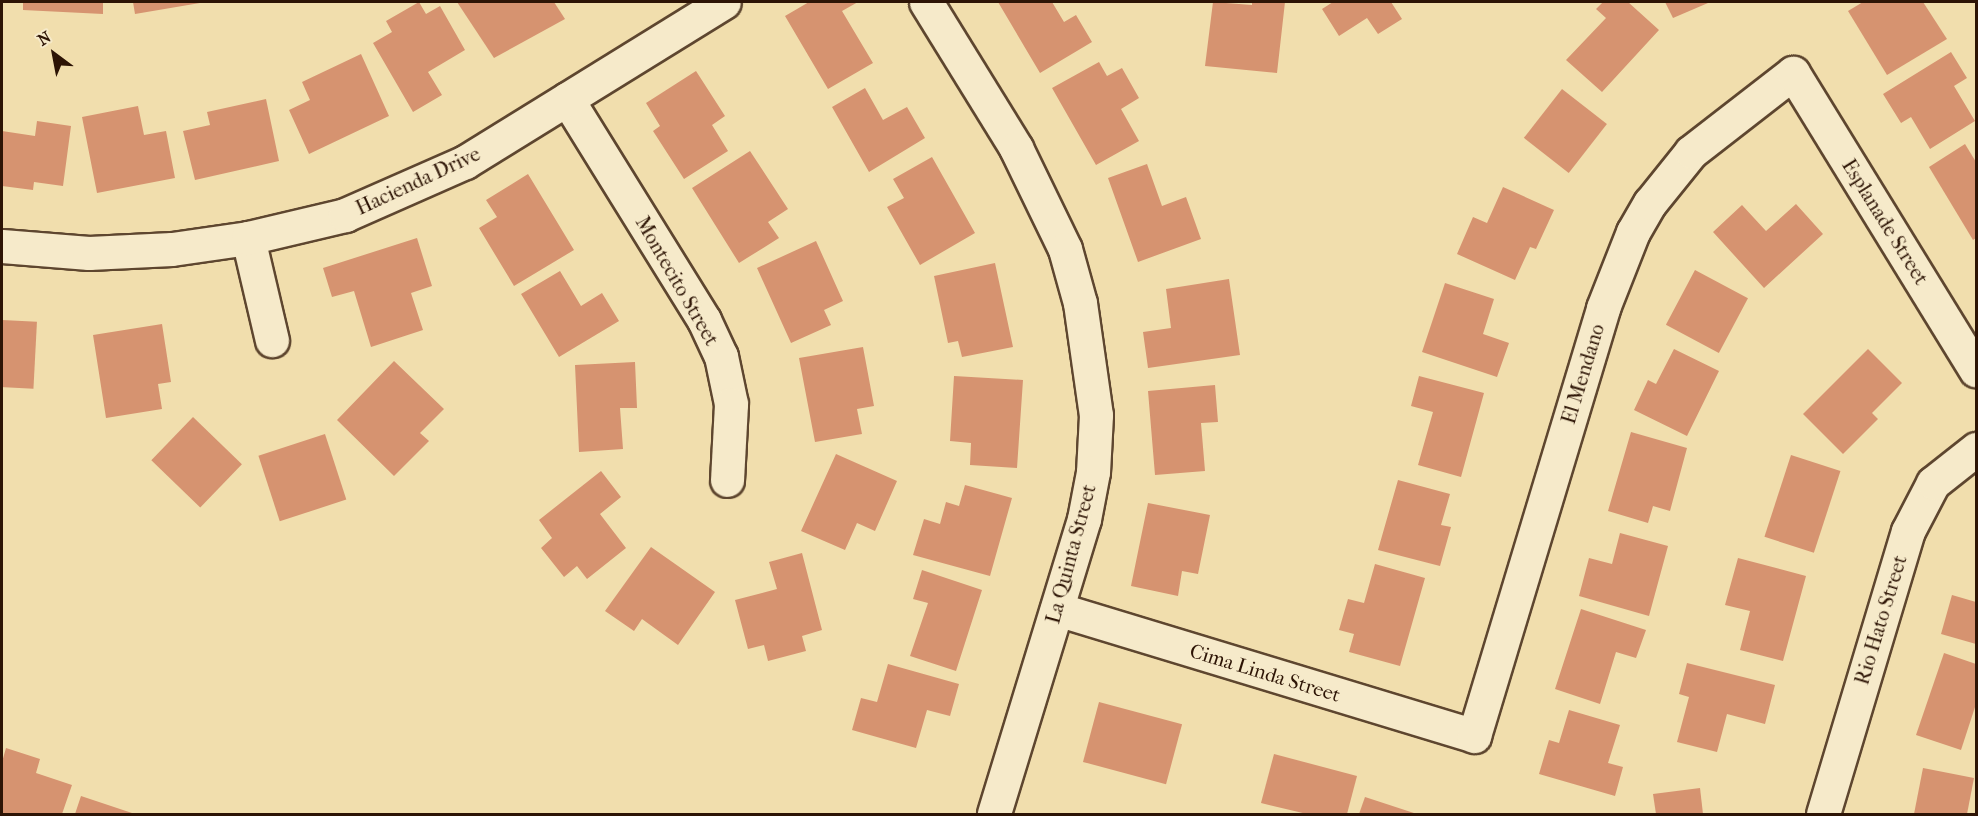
<!DOCTYPE html>
<html>
<head>
<meta charset="utf-8">
<style>
  body { margin:0 }
  #map { position:relative; width:1978px; height:816px; overflow:hidden; background:#f1dead; font-family:"IM FELL French Canon",serif }
  div>[style] { position:absolute }
  .building>* { inset:0; background:#d69370; transform-origin:0 0 }
  .roads { filter:drop-shadow(2px 0 #5e462f) drop-shadow(-2px 0 #5e462f) drop-shadow(0 2px #5e462f) drop-shadow(0 -2px #5e462f) }
  .minor>* { height:33px; margin:-16.5px; padding:0 16.5px; transform-origin:16.5px; border-radius:16.5px; background:#f6eaca }
  span { translate:-50% -50%; white-space:nowrap; text-align:center; line-height:1.15; -webkit-text-stroke:4.5px #f6eaca; paint-order:stroke }
  .street-label { font-size:20px; color:#2d1405 }
  .frame { position:absolute; inset:0; border:3px solid #2d1405; pointer-events:none }
  .north { position:absolute; left:24px; top:24px; width:60px; height:60px; -webkit-text-stroke:4px #f6eaca; paint-order:stroke; rotate:328deg; font-size:16px; font-weight:700; line-height:24px; text-align:center; color:#2d1405 }
  .north::after { content:''; display:block; margin:auto; width:21px; height:27px; background:#2d1405; clip-path:polygon(50% 0,100% 100%,50% 72%,0 100%) }
</style>
</head>
<body>
<div id="map">
  <div class="building">
    <i style="clip-path:polygon(23px 2px,103px 2px,103px 14px,23px 10px)"></i>
    <i style="clip-path:polygon(133px 2px,200px 2px,200px 3px,135px 14px)"></i>
    <i style="clip-path:polygon(419px 2px,426px 14px,440px 6px,465px 50px,428px 72px,442px 95px,413px 112px,373px 43px,392px 32px,386px 21px)"></i>
    <i style="clip-path:polygon(457px 2px,554px 2px,565px 19px,494px 58px)"></i>
    <i style="clip-path:polygon(809px 2px,858px 2px,842px 11px,873px 63px,828px 89px,785px 16px)"></i>
    <i style="clip-path:polygon(998px 2px,1052px 2px,1064px 22px,1076px 15px,1092px 42px,1040px 73px)"></i>
    <i style="clip-path:polygon(1213px 2px,1252px 5px,1252px 2px,1285px 2px,1277px 73px,1205px 66px)"></i>
    <i style="clip-path:polygon(1333px 2px,1391px 2px,1402px 19px,1378px 34px,1367px 18px,1339px 36px,1322px 9px)"></i>
    <i style="clip-path:polygon(1603px 2px,1628px 2px,1659px 30px,1602px 92px,1566px 60px,1606px 18px,1596px 9px)"></i>
    <i style="clip-path:polygon(1665px 2px,1707px 2px,1708px 3px,1673px 18px)"></i>
    <i style="clip-path:polygon(1863px 2px,1923px 2px,1947px 39px,1887px 75px,1848px 11px)"></i>
    <i style="clip-path:polygon(1951px 52px,1967px 78px,1954px 86px,1975px 121px,1930px 149px,1911px 117px,1901px 123px,1883px 94px)"></i>
    <i style="clip-path:polygon(361px 54px,389px 116px,309px 154px,289px 110px,310px 100px,302px 82px)"></i>
    <i style="clip-path:polygon(1099px 62px,1107px 76px,1122px 68px,1139px 98px,1121px 109px,1139px 141px,1096px 165px,1052px 88px)"></i>
    <i style="clip-path:polygon(696px 71px,725px 116px,712px 125px,728px 151px,684px 179px,653px 131px,660px 126px,646px 103px)"></i>
    <i style="clip-path:polygon(865px 88px,883px 120px,907px 107px,925px 138px,869px 172px,832px 107px)"></i>
    <i style="left:1562px;top:89px;width:57px;height:62px;rotate:38deg"></i>
    <i style="clip-path:polygon(266px 99px,279px 161px,195px 180px,183px 131px,210px 125px,207px 112px)"></i>
    <i style="clip-path:polygon(138px 106px,144px 135px,166px 131px,175px 178px,97px 193px,82px 117px)"></i>
    <i style="clip-path:polygon(37px 121px,71px 126px,63px 186px,34px 182px,33px 190px,2px 186px,2px 131px,35px 136px)"></i>
    <i style="clip-path:polygon(1965px 144px,1976px 162px,1976px 238px,1973px 240px,1929px 167px)"></i>
    <i style="clip-path:polygon(750px 151px,788px 209px,768px 222px,779px 238px,739px 263px,692px 188px)"></i>
    <i style="clip-path:polygon(932px 157px,975px 233px,920px 265px,887px 207px,904px 198px,893px 179px)"></i>
    <i style="clip-path:polygon(1147px 164px,1162px 206px,1186px 197px,1201px 239px,1138px 262px,1108px 178px)"></i>
    <i style="clip-path:polygon(528px 174px,574px 250px,514px 286px,479px 228px,497px 217px,486px 200px)"></i>
    <i style="clip-path:polygon(1503px 187px,1554px 210px,1536px 249px,1530px 247px,1515px 280px,1457px 254px,1473px 217px,1487px 223px)"></i>
    <i style="clip-path:polygon(1796px 204px,1823px 234px,1764px 288px,1713px 232px,1742px 205px,1766px 231px)"></i>
    <i style="clip-path:polygon(417px 238px,432px 286px,411px 293px,423px 330px,371px 347px,354px 291px,332px 297px,323px 268px)"></i>
    <i style="clip-path:polygon(816px 241px,843px 301px,824px 310px,831px 325px,791px 343px,757px 268px)"></i>
    <i style="clip-path:polygon(995px 263px,1013px 347px,962px 357px,958px 341px,948px 343px,934px 276px)"></i>
    <i style="left:1695px;top:270px;width:60px;height:62px;rotate:28deg"></i>
    <i style="clip-path:polygon(560px 271px,581px 306px,602px 293px,619px 321px,559px 357px,521px 294px)"></i>
    <i style="clip-path:polygon(1229px 279px,1240px 355px,1148px 368px,1143px 332px,1171px 328px,1166px 289px)"></i>
    <i style="clip-path:polygon(1445px 283px,1494px 299px,1483px 334px,1509px 343px,1497px 377px,1422px 352px)"></i>
    <i style="left:2px;top:320px;width:35px;height:67px;rotate:3deg"></i>
    <i style="clip-path:polygon(162px 324px,171px 382px,158px 384px,162px 409px,106px 418px,93px 335px)"></i>
    <i style="clip-path:polygon(863px 347px,874px 406px,857px 409px,862px 434px,815px 442px,799px 358px)"></i>
    <i style="clip-path:polygon(1674px 349px,1719px 371px,1687px 436px,1634px 410px,1648px 380px,1656px 384px)"></i>
    <i style="clip-path:polygon(1868px 349px,1902px 383px,1872px 413px,1878px 419px,1843px 454px,1803px 414px)"></i>
    <i style="clip-path:polygon(394px 361px,444px 409px,420px 433px,429px 441px,394px 476px,337px 420px)"></i>
    <i style="clip-path:polygon(635px 362px,637px 408px,620px 408px,623px 449px,579px 452px,575px 365px)"></i>
    <i style="clip-path:polygon(954px 376px,1023px 380px,1017px 468px,970px 465px,971px 443px,950px 441px)"></i>
    <i style="clip-path:polygon(1419px 376px,1484px 393px,1461px 477px,1418px 465px,1433px 412px,1411px 406px)"></i>
    <i style="clip-path:polygon(1215px 385px,1218px 422px,1201px 423px,1205px 471px,1155px 475px,1148px 391px)"></i>
    <i style="left:193px;top:417px;width:68px;height:60px;rotate:44deg"></i>
    <i style="clip-path:polygon(1631px 432px,1687px 448px,1670px 511px,1653px 506px,1648px 523px,1608px 511px)"></i>
    <i style="left:325px;top:434px;width:69px;height:70px;rotate:72deg"></i>
    <i style="clip-path:polygon(836px 454px,897px 481px,875px 531px,857px 523px,845px 550px,801px 531px)"></i>
    <i style="left:1791px;top:455px;width:52px;height:86px;rotate:18deg"></i>
    <i style="clip-path:polygon(601px 471px,621px 497px,600px 514px,626px 548px,587px 579px,577px 566px,564px 577px,541px 548px,552px 538px,539px 520px)"></i>
    <i style="clip-path:polygon(1398px 480px,1450px 494px,1441px 525px,1451px 527px,1440px 566px,1378px 550px)"></i>
    <i style="clip-path:polygon(965px 485px,1012px 498px,990px 576px,913px 555px,924px 519px,940px 524px,946px 502px,959px 506px)"></i>
    <i style="clip-path:polygon(1148px 503px,1210px 515px,1198px 574px,1182px 571px,1178px 596px,1131px 586px)"></i>
    <i style="clip-path:polygon(1620px 533px,1668px 546px,1649px 616px,1579px 596px,1589px 558px,1612px 564px)"></i>
    <i style="clip-path:polygon(651px 547px,715px 592px,678px 645px,642px 619px,634px 631px,605px 611px)"></i>
    <i style="clip-path:polygon(802px 553px,822px 630px,802px 636px,806px 651px,768px 661px,764px 645px,748px 649px,735px 600px,777px 589px,769px 562px)"></i>
    <i style="clip-path:polygon(1738px 558px,1806px 576px,1783px 661px,1740px 650px,1750px 611px,1725px 605px)"></i>
    <i style="clip-path:polygon(1375px 564px,1425px 578px,1400px 666px,1349px 652px,1354px 634px,1339px 630px,1348px 599px,1364px 603px)"></i>
    <i style="clip-path:polygon(922px 570px,982px 590px,956px 671px,910px 656px,928px 603px,913px 599px)"></i>
    <i style="clip-path:polygon(1952px 595px,1976px 602px,1976px 644px,1941px 634px)"></i>
    <i style="clip-path:polygon(1581px 609px,1646px 630px,1636px 658px,1616px 652px,1600px 704px,1555px 689px)"></i>
    <i style="clip-path:polygon(1944px 653px,1976px 664px,1976px 704px,1961px 750px,1916px 735px)"></i>
    <i style="clip-path:polygon(1687px 663px,1775px 685px,1765px 724px,1727px 714px,1717px 752px,1677px 742px,1689px 697px,1679px 694px)"></i>
    <i style="clip-path:polygon(888px 664px,959px 684px,950px 716px,927px 710px,916px 748px,852px 730px,861px 698px,877px 702px)"></i>
    <i style="left:1099px;top:702px;width:86px;height:62px;rotate:15deg"></i>
    <i style="clip-path:polygon(1569px 710px,1620px 725px,1608px 763px,1623px 767px,1615px 796px,1539px 774px,1549px 740px,1559px 743px)"></i>
    <i style="clip-path:polygon(6px 748px,40px 759px,36px 773px,72px 785px,62px 814px,2px 814px,2px 762px)"></i>
    <i style="clip-path:polygon(1274px 754px,1357px 776px,1347px 814px,1307px 814px,1261px 803px)"></i>
    <i style="clip-path:polygon(1923px 768px,1974px 778px,1967px 814px,1914px 814px)"></i>
    <i style="clip-path:polygon(1700px 788px,1703px 814px,1656px 814px,1653px 794px)"></i>
    <i style="clip-path:polygon(81px 796px,135px 814px,75px 814px)"></i>
    <i style="clip-path:polygon(1365px 797px,1417px 814px,1359px 814px)"></i>
  </div>
  <div class="roads">
    <div class="minor">
      <i style="left:926px;top:2px;width:172px;rotate:58.3deg"></i>
      <i style="left:1016px;top:148px;width:112px;rotate:64.1deg"></i>
      <i style="left:1065px;top:249px;width:56px;rotate:74.5deg"></i>
      <i style="left:1080px;top:303px;width:113px;rotate:81.9deg"></i>
      <i style="left:1096px;top:415px;width:57px;rotate:93deg"></i>
      <i style="left:1093px;top:472px;width:48px;rotate:100.8deg"></i>
      <i style="left:1084px;top:519px;width:308px;rotate:107deg"></i>
      <i style="left:567px;top:99px;width:260px;rotate:58.2deg"></i>
      <i style="left:704px;top:320px;width:40px;rotate:65deg"></i>
      <i style="left:721px;top:356px;width:49px;rotate:78.2deg"></i>
      <i style="left:731px;top:404px;width:76px;rotate:93deg"></i>
      <i style="left:248px;top:238px;width:105px;rotate:76.8deg"></i>
      <i style="left:2px;top:246px;width:87px;rotate:4.6deg"></i>
      <i style="left:89px;top:253px;width:83px;rotate:-2.8deg"></i>
      <i style="left:172px;top:249px;width:77px;rotate:-8.2deg"></i>
      <i style="left:248px;top:238px;width:100px;rotate:-13.3deg"></i>
      <i style="left:345px;top:215px;width:131px;rotate:-23.8deg"></i>
      <i style="left:465px;top:162px;width:304px;rotate:-31.7deg"></i>
      <i style="left:1057px;top:609px;width:436px;rotate:16.9deg"></i>
      <i style="left:1474px;top:736px;width:447px;rotate:-73.2deg"></i>
      <i style="left:1603px;top:308px;width:82px;rotate:-68.5deg"></i>
      <i style="left:1633px;top:232px;width:34px;rotate:-60deg"></i>
      <i style="left:1650px;top:203px;width:65px;rotate:-51.2deg"></i>
      <i style="left:1691px;top:152px;width:129px;rotate:-37.8deg"></i>
      <i style="left:1793px;top:73px;width:349px;rotate:58.4deg"></i>
      <i style="left:1823px;top:814px;width:295px;rotate:-73.3deg"></i>
      <i style="left:1908px;top:531px;width:54px;rotate:-62.5deg"></i>
      <i style="left:1933px;top:483px;width:55px;rotate:-38.3deg"></i>
    </div>
  </div>
  <div class="street-label">
    <span style="left:418px;top:181px;rotate:-25deg">Hacienda Drive</span>
    <span style="left:1885px;top:222px;rotate:58deg">Esplanade Street</span>
    <span style="left:677px;top:281px;rotate:60deg">Montecito Street</span>
    <span style="left:1583px;top:374px;rotate:-73deg">El Mendano</span>
    <span style="left:1071px;top:554px;rotate:-75deg">La Quinta Street</span>
    <span style="left:1881px;top:620px;rotate:-73deg">Rio Hato Street</span>
    <span style="left:1265px;top:673px;rotate:17deg">Cima Linda Street</span>
  </div>
  <div class="frame"></div>
  <div class="north">N</div>
</div>
</body>
</html>
